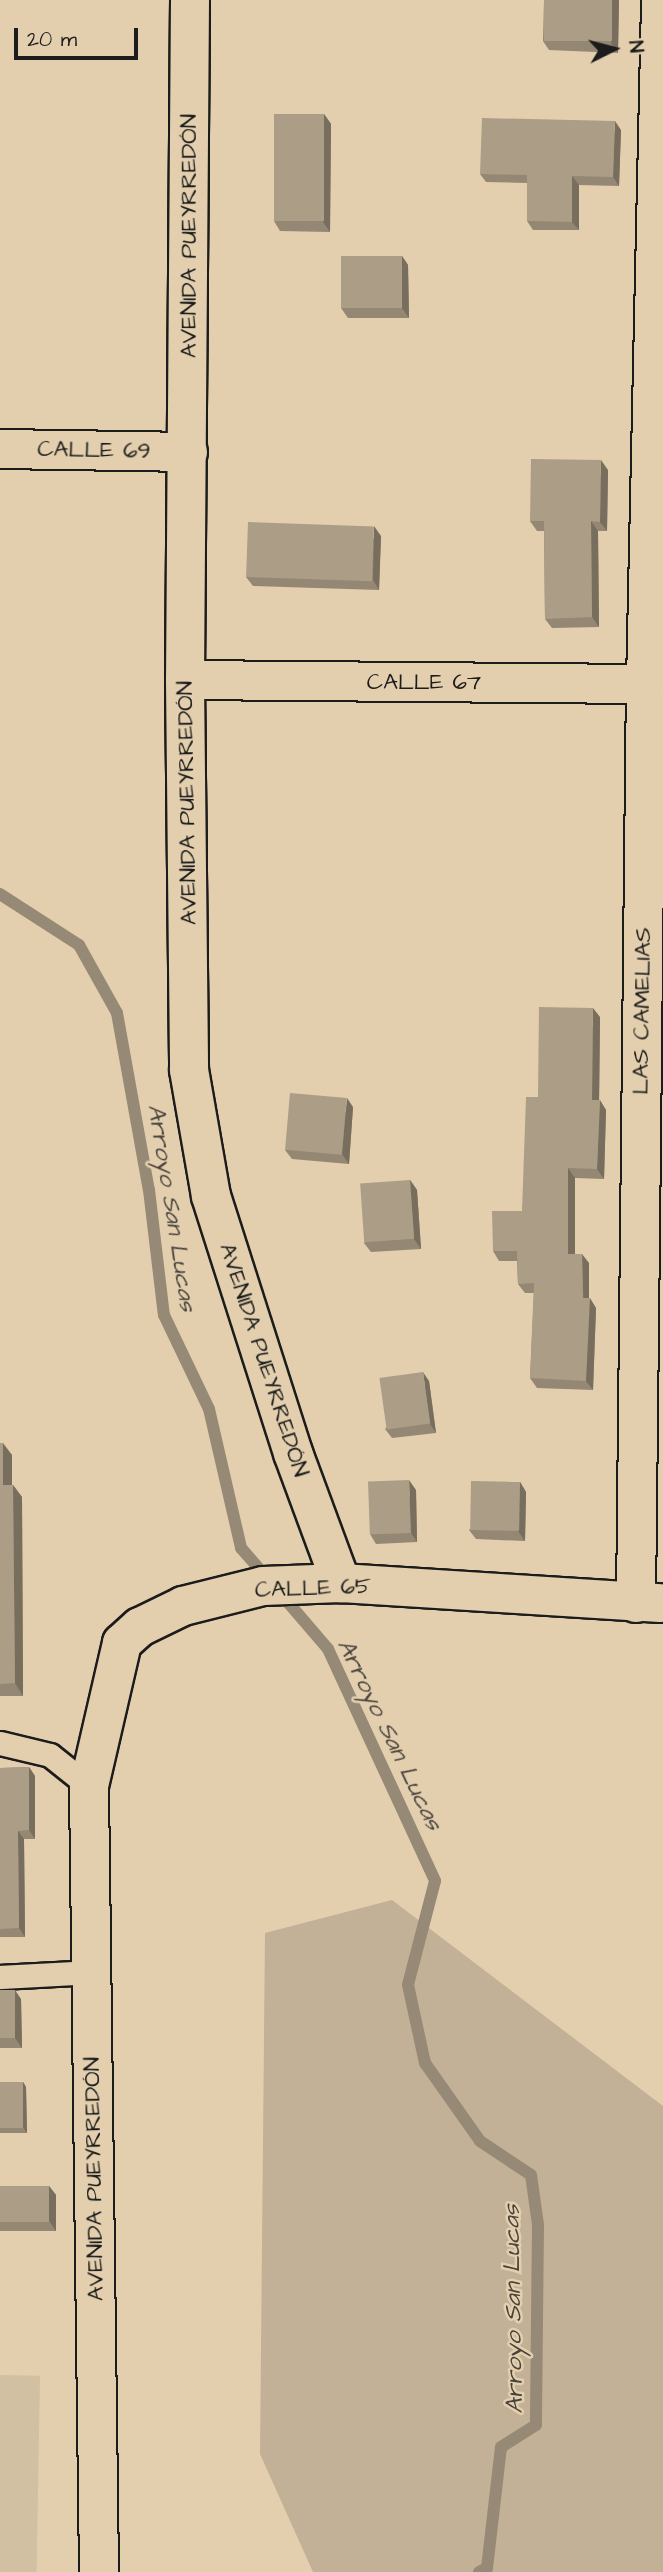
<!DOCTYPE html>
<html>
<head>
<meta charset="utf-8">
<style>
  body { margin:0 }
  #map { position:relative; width:663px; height:2572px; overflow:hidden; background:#e3cfae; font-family:"Architects Daughter",sans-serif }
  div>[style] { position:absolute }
  .built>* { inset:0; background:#d2c0a2; transform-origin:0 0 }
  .green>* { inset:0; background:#c2b196 }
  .stream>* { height:12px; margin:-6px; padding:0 6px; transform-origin:6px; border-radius:6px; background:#968a76 }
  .roads { filter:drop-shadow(2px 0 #1c1c1c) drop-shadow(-2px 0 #1c1c1c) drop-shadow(0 2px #1c1c1c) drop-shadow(0 -2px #1c1c1c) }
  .service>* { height:23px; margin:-11.5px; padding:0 11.5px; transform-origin:11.5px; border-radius:11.5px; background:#e3cfae }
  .minor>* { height:38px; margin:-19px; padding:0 19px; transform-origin:19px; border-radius:19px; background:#e3cfae }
  .wall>* { inset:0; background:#948773 }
  .shaded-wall>* { inset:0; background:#786e5e }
  .building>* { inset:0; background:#ac9d86; transform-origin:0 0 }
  span { translate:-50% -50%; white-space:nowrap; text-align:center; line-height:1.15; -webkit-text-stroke:5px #e3cfae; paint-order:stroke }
  .street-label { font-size:23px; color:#1c1c1c }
  .water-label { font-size:24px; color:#47423c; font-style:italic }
  .north { position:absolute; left:579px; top:14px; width:70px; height:70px; -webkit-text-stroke:5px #e3cfae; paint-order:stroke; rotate:84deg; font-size:19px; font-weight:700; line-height:28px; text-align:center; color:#1c1c1c }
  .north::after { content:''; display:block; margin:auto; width:24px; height:32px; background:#1c1c1c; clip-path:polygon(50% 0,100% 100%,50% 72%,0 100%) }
  .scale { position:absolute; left:14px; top:28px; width:124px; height:32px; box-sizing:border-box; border:4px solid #1c1c1c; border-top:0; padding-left:9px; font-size:21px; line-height:24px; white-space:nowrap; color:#1c1c1c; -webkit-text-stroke:5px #e3cfae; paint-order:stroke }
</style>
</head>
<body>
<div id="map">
  <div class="built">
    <i style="left:0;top:2375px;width:40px;height:197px;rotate:1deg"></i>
  </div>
  <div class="green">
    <i style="clip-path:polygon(392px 1900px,663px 2106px,663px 2572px,313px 2572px,260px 2454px,265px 1933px)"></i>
  </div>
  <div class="stream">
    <i style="left:0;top:894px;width:94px;rotate:32.8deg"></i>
    <i style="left:79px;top:945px;width:78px;rotate:60.8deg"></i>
    <i style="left:117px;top:1013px;width:180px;rotate:79.8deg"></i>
    <i style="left:149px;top:1190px;width:126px;rotate:83.2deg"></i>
    <i style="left:164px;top:1315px;width:104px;rotate:64.4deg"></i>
    <i style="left:209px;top:1409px;width:143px;rotate:77deg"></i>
    <i style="left:241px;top:1548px;width:41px;rotate:48.9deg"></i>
    <i style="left:280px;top:1593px;width:74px;rotate:49.4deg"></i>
    <i style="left:328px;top:1649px;width:255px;rotate:65.2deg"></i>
    <i style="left:435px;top:1881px;width:107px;rotate:104.6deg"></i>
    <i style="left:408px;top:1985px;width:80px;rotate:77.7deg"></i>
    <i style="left:425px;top:2063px;width:95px;rotate:54.8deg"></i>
    <i style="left:480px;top:2141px;width:61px;rotate:33.7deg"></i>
    <i style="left:531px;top:2175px;width:50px;rotate:82deg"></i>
    <i style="left:538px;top:2225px;width:200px;rotate:90.6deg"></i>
    <i style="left:536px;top:2425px;width:41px;rotate:147.8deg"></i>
    <i style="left:501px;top:2447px;width:122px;rotate:96.6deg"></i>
    <i style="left:487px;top:2568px;width:9px;rotate:153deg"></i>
  </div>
  <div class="roads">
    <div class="service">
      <i style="left:0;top:1743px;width:51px;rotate:13.5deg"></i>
      <i style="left:50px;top:1755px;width:50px;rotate:38.5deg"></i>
      <i style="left:0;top:1977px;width:91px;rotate:-3.1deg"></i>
    </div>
    <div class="minor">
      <i style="left:190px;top:0;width:680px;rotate:90.42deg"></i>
      <i style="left:185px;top:680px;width:390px;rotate:89.4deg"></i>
      <i style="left:189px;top:1070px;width:128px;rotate:80.1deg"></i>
      <i style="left:211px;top:1196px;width:270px;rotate:72.3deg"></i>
      <i style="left:293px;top:1453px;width:139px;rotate:69.7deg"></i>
      <i style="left:0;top:449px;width:188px;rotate:0.9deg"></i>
      <i style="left:185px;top:680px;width:478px;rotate:0.5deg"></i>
      <i style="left:636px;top:1603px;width:919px;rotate:-89.38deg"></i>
      <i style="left:646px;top:684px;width:684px;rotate:-88.74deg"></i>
      <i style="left:99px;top:2572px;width:786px;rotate:-90.73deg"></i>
      <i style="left:89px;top:1786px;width:147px;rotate:-77deg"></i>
      <i style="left:122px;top:1643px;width:24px;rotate:-42deg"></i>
      <i style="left:140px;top:1627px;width:48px;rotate:-26deg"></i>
      <i style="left:183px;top:1606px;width:82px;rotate:-14deg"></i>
      <i style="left:263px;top:1586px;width:78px;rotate:-2.2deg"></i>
      <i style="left:341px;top:1583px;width:320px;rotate:3.6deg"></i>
    </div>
  </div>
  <div class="wall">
    <i style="clip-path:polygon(544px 0,619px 0,618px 53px,549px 50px,543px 41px)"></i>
    <i style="clip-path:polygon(324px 114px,331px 124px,330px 232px,280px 231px,274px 221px)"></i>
    <i style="clip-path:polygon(621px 130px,619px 186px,579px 185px,579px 230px,533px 230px,527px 221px,527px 183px,486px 182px,480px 174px)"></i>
    <i style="clip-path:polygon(402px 256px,408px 265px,409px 318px,348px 318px,341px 308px)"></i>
    <i style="clip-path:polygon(608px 470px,607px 531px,598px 531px,599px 627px,552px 628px,545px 619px,544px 531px,537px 531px,530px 521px)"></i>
    <i style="clip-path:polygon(381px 536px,379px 590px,253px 586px,246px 577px)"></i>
    <i style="clip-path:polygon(600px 1017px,599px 1100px,606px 1110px,604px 1179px,575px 1178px,575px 1254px,589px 1263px,589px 1298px,596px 1308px,593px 1390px,537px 1388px,530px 1378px,534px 1293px,525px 1293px,518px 1284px,517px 1261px,499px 1261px,493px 1251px,522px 1211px,538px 1097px)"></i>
    <i style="clip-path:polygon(353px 1107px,349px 1164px,292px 1159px,285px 1150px)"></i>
    <i style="clip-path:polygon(410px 1180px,417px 1190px,421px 1249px,371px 1252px,364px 1243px)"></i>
    <i style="clip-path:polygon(429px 1381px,436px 1433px,392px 1438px,385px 1429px)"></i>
    <i style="clip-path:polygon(0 1443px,12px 1455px,12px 1485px,13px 1485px,22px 1497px,23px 1696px,0 1696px)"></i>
    <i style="clip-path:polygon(520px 1482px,526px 1492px,525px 1541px,476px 1539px,469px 1530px)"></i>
    <i style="clip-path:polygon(416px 1490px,417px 1542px,376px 1544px,370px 1534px)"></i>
    <i style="clip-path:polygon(29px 1767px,35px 1776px,35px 1839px,24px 1839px,25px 1937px,0 1937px,0 1768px)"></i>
    <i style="clip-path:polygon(0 1990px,21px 1999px,22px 2048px,0 2048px)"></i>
    <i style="clip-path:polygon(0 2082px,23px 2082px,26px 2087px,27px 2133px,0 2133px)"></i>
    <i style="clip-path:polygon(0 2186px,49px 2186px,56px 2195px,56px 2231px,0 2231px)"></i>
  </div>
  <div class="shaded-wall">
    <i style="clip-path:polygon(612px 0,619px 0,618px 53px,611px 43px)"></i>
    <i style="clip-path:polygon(324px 114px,331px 124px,330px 232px,323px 222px)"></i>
    <i style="clip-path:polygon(615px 121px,621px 130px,619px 186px,613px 177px)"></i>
    <i style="clip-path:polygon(572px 176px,579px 185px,579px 230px,572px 222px)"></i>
    <i style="clip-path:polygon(402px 256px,408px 265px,409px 318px,402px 308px)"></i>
    <i style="clip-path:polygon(601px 460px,608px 470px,607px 531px,600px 522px)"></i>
    <i style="clip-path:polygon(591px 521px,598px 531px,599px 627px,592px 617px)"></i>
    <i style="clip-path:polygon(374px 526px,381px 536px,379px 590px,373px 580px)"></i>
    <i style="clip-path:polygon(593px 1008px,600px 1017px,599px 1109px,592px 1100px)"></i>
    <i style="clip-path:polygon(347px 1098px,353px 1107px,349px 1164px,342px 1154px)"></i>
    <i style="clip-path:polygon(600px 1100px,606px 1110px,604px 1179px,597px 1169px)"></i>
    <i style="clip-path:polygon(568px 1168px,575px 1178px,575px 1263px,568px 1254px)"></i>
    <i style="clip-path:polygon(410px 1180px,417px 1190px,421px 1249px,414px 1239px)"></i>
    <i style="clip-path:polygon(582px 1254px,589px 1263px,589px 1304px,590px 1298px,596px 1308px,593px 1390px,586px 1381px)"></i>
    <i style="clip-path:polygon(423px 1372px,429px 1381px,436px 1433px,430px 1424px)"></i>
    <i style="clip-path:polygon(3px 1443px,12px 1455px,12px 1497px,3px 1485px)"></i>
    <i style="clip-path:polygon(409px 1480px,416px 1490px,417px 1542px,411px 1533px)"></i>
    <i style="clip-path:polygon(520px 1482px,526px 1492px,525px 1541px,518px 1531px)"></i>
    <i style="clip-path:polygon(13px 1485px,22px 1497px,23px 1696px,15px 1683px)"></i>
    <i style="clip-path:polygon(29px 1767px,35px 1776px,35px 1839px,29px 1830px)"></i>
    <i style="clip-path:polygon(18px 1831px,24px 1839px,25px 1937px,19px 1928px)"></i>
    <i style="clip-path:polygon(15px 1990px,21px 1999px,22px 2048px,15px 2038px)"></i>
    <i style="clip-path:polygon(23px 2082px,26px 2087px,27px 2133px,23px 2127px)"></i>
    <i style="clip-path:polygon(49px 2186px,56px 2195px,56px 2231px,49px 2221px)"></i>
  </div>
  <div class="building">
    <i style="left:544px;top:0;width:68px;height:41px"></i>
    <i style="left:274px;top:114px;width:50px;height:107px"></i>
    <i style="clip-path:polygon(482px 118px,615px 121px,613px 177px,572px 176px,572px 222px,527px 221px,527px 175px,480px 174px)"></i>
    <i style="left:402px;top:256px;width:52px;height:61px;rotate:90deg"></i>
    <i style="clip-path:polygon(531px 459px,601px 460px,600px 522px,591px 521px,592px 617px,545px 619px,544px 521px,530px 521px)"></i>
    <i style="left:248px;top:522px;width:126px;height:55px;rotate:2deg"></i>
    <i style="clip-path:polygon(539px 1007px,593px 1008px,592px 1100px,600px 1100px,597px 1169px,568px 1168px,568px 1254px,582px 1254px,583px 1298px,590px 1298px,586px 1381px,530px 1378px,534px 1283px,518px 1284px,517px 1251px,493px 1251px,492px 1211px,522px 1211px,526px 1097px,538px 1097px)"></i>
    <i style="left:290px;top:1093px;width:57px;height:57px;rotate:5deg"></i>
    <i style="left:410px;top:1180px;width:59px;height:50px;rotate:86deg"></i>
    <i style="left:423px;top:1372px;width:52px;height:44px;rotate:82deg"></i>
    <i style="clip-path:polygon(0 1443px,3px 1443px,3px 1485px,13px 1485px,15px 1683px,0 1684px)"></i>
    <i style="left:409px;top:1480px;width:53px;height:41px;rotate:88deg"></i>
    <i style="left:471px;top:1481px;width:49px;height:49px;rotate:1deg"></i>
    <i style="clip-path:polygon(29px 1767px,29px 1830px,18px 1831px,19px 1928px,0 1929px,0 1768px)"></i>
    <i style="left:0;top:1990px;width:15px;height:48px"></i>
    <i style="left:0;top:2082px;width:23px;height:46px"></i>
    <i style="left:0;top:2186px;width:49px;height:36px"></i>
  </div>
  <div class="street-label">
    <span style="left:189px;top:236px;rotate:-90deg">AVENIDA PUEYRREDÓN</span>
    <span style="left:94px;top:450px;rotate:1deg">CALLE 69</span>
    <span style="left:424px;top:682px">CALLE 67</span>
    <span style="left:187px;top:803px;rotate:-91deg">AVENIDA PUEYRREDÓN</span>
    <span style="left:642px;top:1011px;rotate:-89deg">LAS CAMELIAS</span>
    <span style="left:264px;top:1360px;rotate:72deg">AVENIDA PUEYRREDÓN</span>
    <span style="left:313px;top:1588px;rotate:-2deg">CALLE 65</span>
    <span style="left:94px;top:2179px;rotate:-91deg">AVENIDA PUEYRREDÓN</span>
  </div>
  <div class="water-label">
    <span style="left:171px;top:1208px;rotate:81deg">Arroyo San Lucas</span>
    <span style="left:389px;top:1735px;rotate:64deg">Arroyo San Lucas</span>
    <span style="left:514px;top:2309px;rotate:-91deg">Arroyo San Lucas</span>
  </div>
  <div class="north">N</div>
  <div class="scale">20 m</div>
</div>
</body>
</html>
